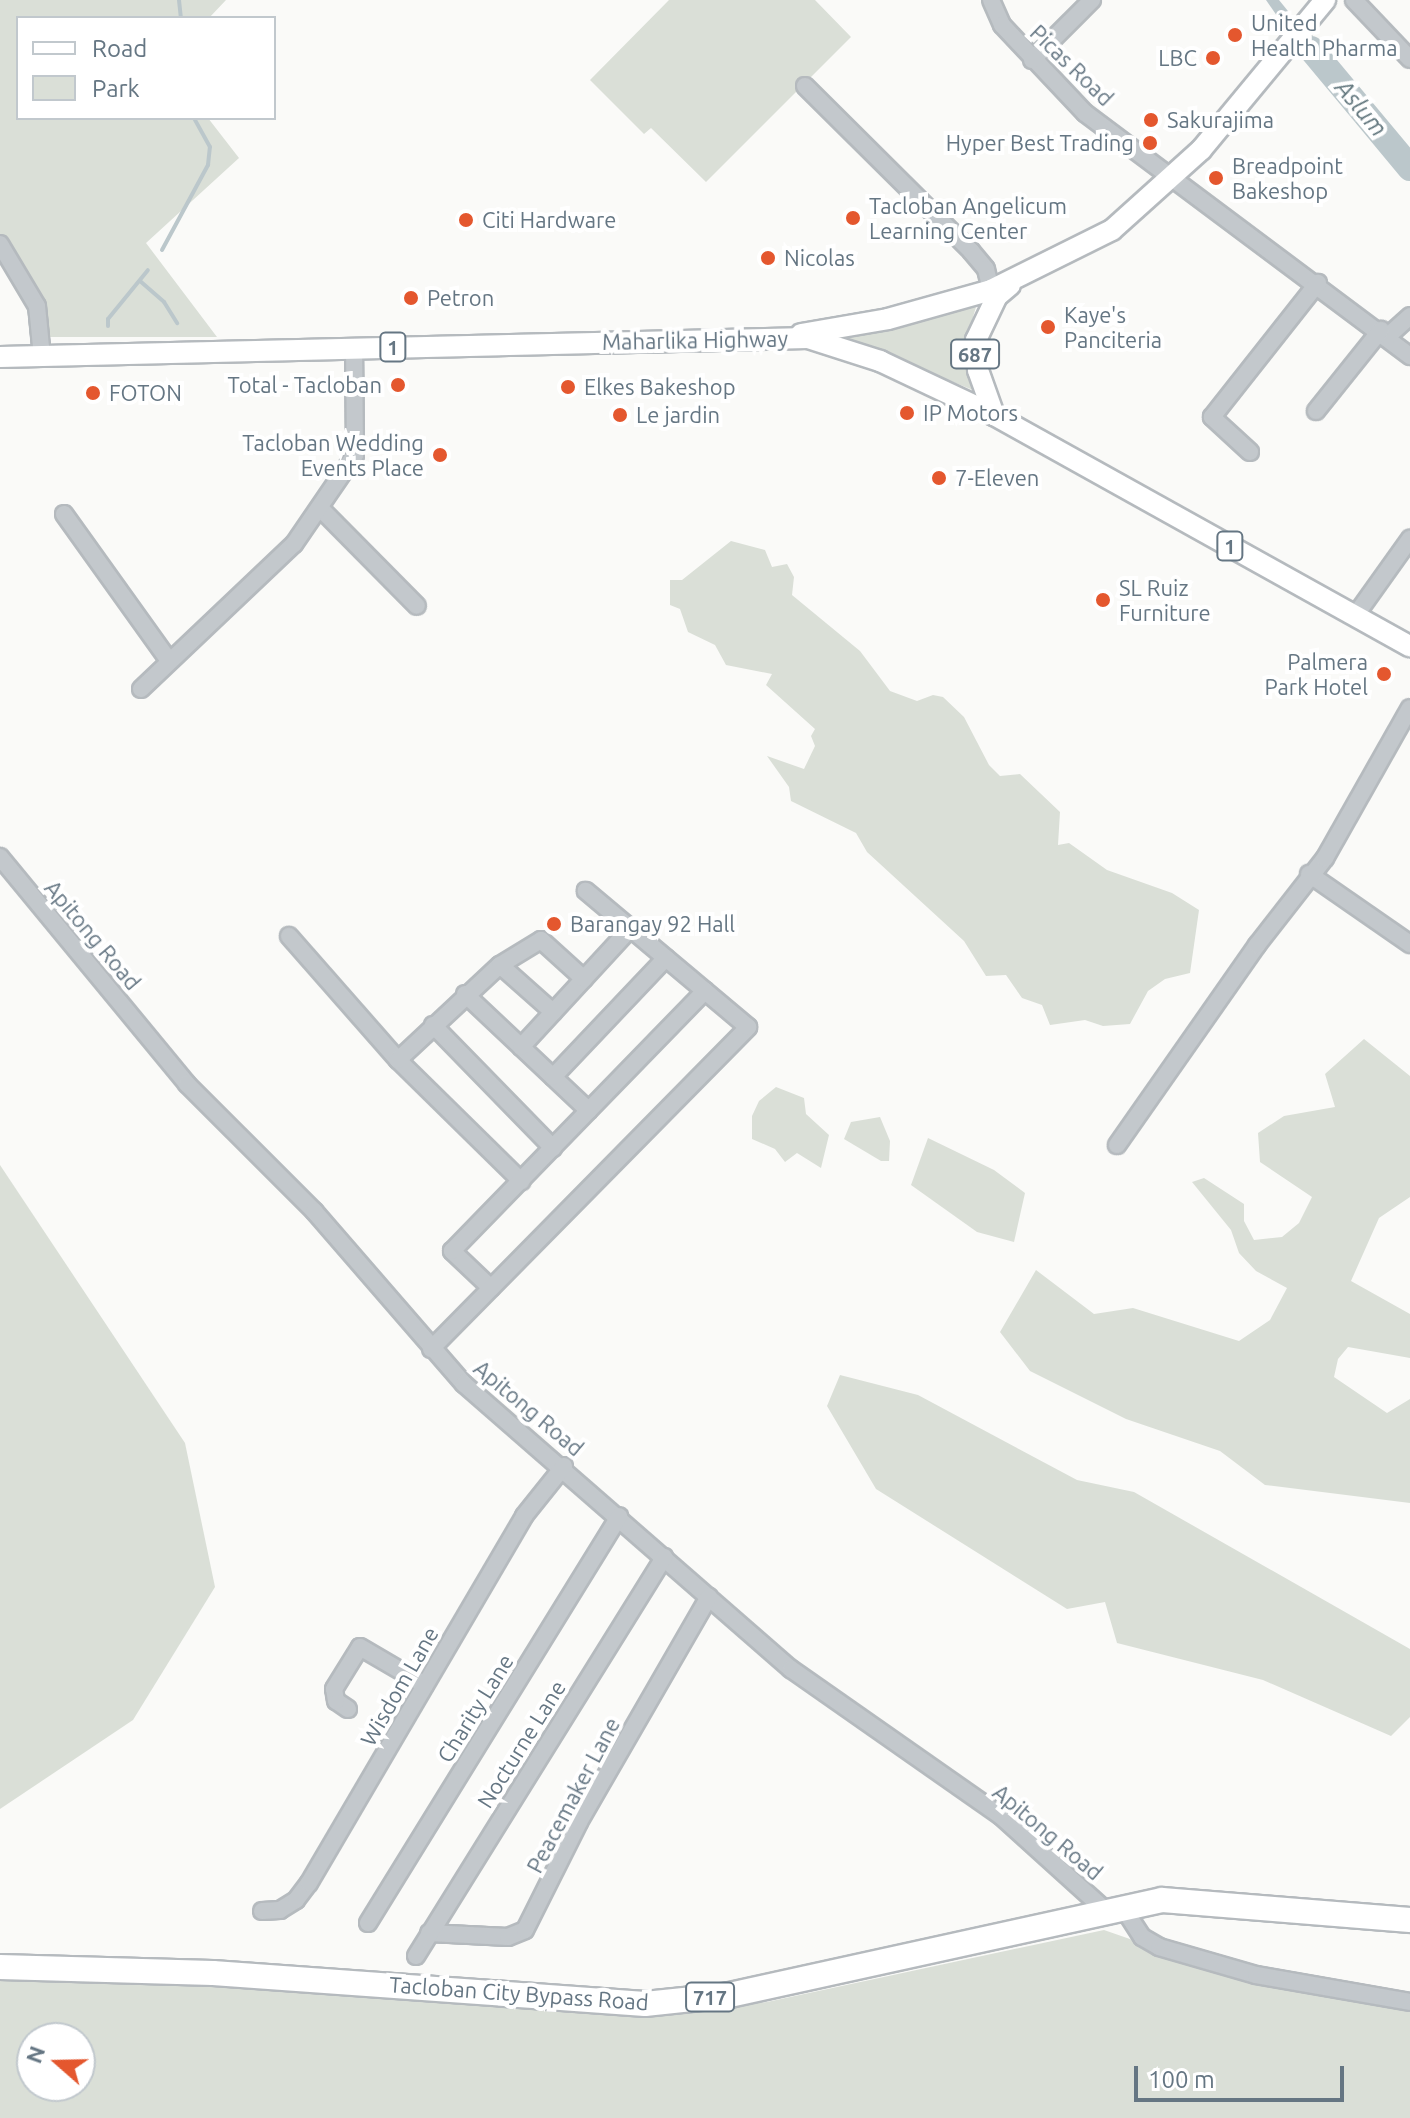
<!DOCTYPE html>
<html>
<head>
<meta charset="utf-8">
<style>
  body { margin:0 }
  #map { position:relative; width:1410px; height:2118px; overflow:hidden; background:#fafaf8; font-family:Ubuntu,sans-serif }
  div>[style] { position:absolute }
  .green>* { inset:0; background:#dadfd7 }
  .water>* { inset:0; background:#bbc7cb }
  .stream>* { height:4px; margin:-2px; padding:0 2px; transform-origin:2px; border-radius:2px; background:#bbc7cb }
  .river>* { height:26px; margin:-13px; padding:0 13px; transform-origin:13px; border-radius:13px; background:#bbc7cb }
  .roads { filter:drop-shadow(2px 0 #b5babe) drop-shadow(-2px 0 #b5babe) drop-shadow(0 2px #b5babe) drop-shadow(0 -2px #b5babe) }
  .minor>* { height:16px; margin:-8px; padding:0 8px; transform-origin:8px; border-radius:8px; background:#c3c8cc }
  .major>* { height:20px; margin:-10px; padding:0 10px; transform-origin:10px; border-radius:10px; background:#fff }
  .highway>* { height:24px; margin:-12px; padding:0 12px; transform-origin:12px; border-radius:12px; background:#fff }
  .dots>* { width:22px; height:22px; translate:-50% -50%; box-sizing:border-box; border:4px solid #fff; border-radius:50% }
  span { translate:-50% -50%; white-space:nowrap; text-align:center; line-height:1.15; -webkit-text-stroke:8px #fff; paint-order:stroke }
  .shield-label span { padding:2px 6px; background:#fff; border:2px solid; border-radius:6px; -webkit-text-stroke-width:0 }
  .shield-label { font-size:20px; color:#657683; font-weight:700 }
  .poi-label { font-size:22px; color:#657683 }
  .left { translate:0 -50%; text-align:left }
  .right { translate:-100% -50%; text-align:right }
  .street-label { font-size:22px; color:#657683 }
  .water-label { font-size:24px; color:#60757c; font-style:italic }
  .legend { position:absolute; left:16px; top:16px; width:260px; height:104px; box-sizing:border-box; background:#fff; border:2px solid #c1c8cd; margin:0; padding:10px 14px; list-style:none; font-size:24px; color:#657683 }
  .legend li { display:flex; align-items:center; gap:16px; height:40px }
  .legend b { width:40px; border:2px solid #c1c8cd }
  .north { position:absolute; left:16px; top:2022px; width:80px; height:80px; box-sizing:border-box; background:#fff; border:2px solid #c1c8cd; border-radius:50%; rotate:290deg; font-size:22px; font-weight:700; line-height:32px; text-align:center; color:#657683 }
  .north::after { content:''; display:block; margin:auto; width:28px; height:36px; background:#e4572e; clip-path:polygon(50% 0,100% 100%,50% 72%,0 100%) }
  .scale { position:absolute; left:1134px; top:2066px; width:210px; height:36px; box-sizing:border-box; border:4px solid #657683; border-top:0; padding-left:10px; font-size:24px; line-height:28px; white-space:nowrap; color:#657683; -webkit-text-stroke:6px #fff; paint-order:stroke }
</style>
</head>
<body>
<div id="map">
  <div class="green">
    <i style="clip-path:polygon(0 0,226px 0,209px 18px,18px 18px,18px 118px,208px 118px,239px 158px,146px 243px,217px 337px,47px 337px,0 236px)"></i>
    <i style="clip-path:polygon(669px 0,815px 0,851px 37px,706px 182px,651px 128px,644px 134px,590px 80px)"></i>
    <i style="clip-path:polygon(976px 307px,963px 351px,973px 390px,846px 339px)"></i>
    <i style="clip-path:polygon(731px 541px,765px 550px,772px 567px,787px 564px,794px 577px,792px 595px,860px 651px,890px 691px,917px 701px,933px 695px,943px 697px,964px 717px,989px 765px,1000px 776px,1020px 774px,1060px 812px,1058px 845px,1069px 843px,1107px 870px,1172px 893px,1199px 910px,1190px 973px,1165px 979px,1148px 991px,1130px 1024px,1103px 1026px,1085px 1020px,1050px 1025px,1042px 1005px,1022px 998px,1006px 975px,986px 976px,964px 941px,867px 852px,856px 833px,791px 801px,789px 787px,767px 756px,804px 769px,815px 746px,811px 736px,815px 729px,766px 685px,772px 674px,726px 665px,715px 645px,688px 632px,680px 609px,670px 605px,670px 580px,682px 580px)"></i>
    <i style="clip-path:polygon(1364px 1039px,1410px 1076px,1410px 1197px,1379px 1218px,1351px 1281px,1410px 1314px,1410px 1358px,1348px 1347px,1338px 1359px,1334px 1377px,1387px 1413px,1410px 1399px,1410px 1503px,1265px 1485px,1220px 1451px,1126px 1419px,1030px 1371px,1000px 1332px,1036px 1270px,1094px 1314px,1133px 1308px,1239px 1341px,1270px 1320px,1287px 1288px,1256px 1271px,1239px 1253px,1231px 1230px,1192px 1182px,1204px 1178px,1244px 1204px,1244px 1221px,1254px 1240px,1282px 1237px,1299px 1223px,1312px 1197px,1260px 1162px,1258px 1133px,1284px 1116px,1335px 1107px,1325px 1074px)"></i>
    <i style="clip-path:polygon(776px 1087px,804px 1098px,806px 1114px,829px 1135px,821px 1168px,797px 1153px,785px 1162px,775px 1149px,752px 1139px,752px 1116px,759px 1101px)"></i>
    <i style="clip-path:polygon(880px 1117px,890px 1141px,889px 1161px,881px 1161px,844px 1139px,851px 1122px)"></i>
    <i style="clip-path:polygon(928px 1138px,994px 1170px,1025px 1193px,1014px 1242px,977px 1232px,911px 1185px)"></i>
    <i style="clip-path:polygon(0 1165px,185px 1443px,215px 1587px,133px 1720px,0 1809px)"></i>
    <i style="clip-path:polygon(840px 1375px,918px 1395px,1077px 1480px,1134px 1492px,1410px 1649px,1410px 1717px,1391px 1736px,1263px 1680px,1117px 1643px,1105px 1602px,1067px 1609px,876px 1489px,827px 1406px)"></i>
    <i style="clip-path:polygon(evenodd,1104px 1930px,1242px 1978px,1410px 2009px,1410px 2118px,0 2118px,0 1979px,158px 1983px,631px 2015px,767px 2002px,1104px 1930px,32px 2038px,80px 2038px,80px 2086px,32px 2086px,32px 2038px)"></i>
  </div>
  <div class="water">
    <i style="clip-path:polygon(1266px 0,1279px 0,1296px 21px,1288px 32px)"></i>
  </div>
  <div class="stream">
    <i style="left:179px;top:0;width:18px;rotate:84deg"></i>
    <i style="left:162px;top:250px;width:97px;rotate:-61.6deg"></i>
    <i style="left:208px;top:165px;width:18px;rotate:-84deg"></i>
    <i style="left:210px;top:147px;width:33px;rotate:-119deg"></i>
    <i style="left:140px;top:281px;width:32px;rotate:41deg"></i>
    <i style="left:164px;top:302px;width:25px;rotate:58deg"></i>
    <i style="left:108px;top:326px;width:7px;rotate:-90deg"></i>
    <i style="left:108px;top:319px;width:63px;rotate:-50.8deg"></i>
  </div>
  <div class="river">
    <i style="left:1311px;top:49px;width:155px;rotate:50.2deg"></i>
  </div>
  <div class="roads">
    <div class="minor">
      <i style="left:991px;top:0;width:27px;rotate:66deg"></i>
      <i style="left:1002px;top:25px;width:121px;rotate:46.7deg"></i>
      <i style="left:1085px;top:113px;width:406px;rotate:36.8deg"></i>
      <i style="left:1354px;top:0;width:81px;rotate:46.5deg"></i>
      <i style="left:1032px;top:60px;width:85px;rotate:-45deg"></i>
      <i style="left:805px;top:86px;width:234px;rotate:44.8deg"></i>
      <i style="left:971px;top:251px;width:23px;rotate:50deg"></i>
      <i style="left:986px;top:269px;width:22px;rotate:77deg"></i>
      <i style="left:0;top:244px;width:72px;rotate:59.2deg"></i>
      <i style="left:37px;top:306px;width:51px;rotate:84.4deg"></i>
      <i style="left:1388px;top:336px;width:30px;rotate:-42deg"></i>
      <i style="left:1316px;top:411px;width:104px;rotate:-51.3deg"></i>
      <i style="left:1250px;top:452px;width:52px;rotate:-137.4deg"></i>
      <i style="left:1212px;top:417px;width:171px;rotate:-51.7deg"></i>
      <i style="left:321px;top:509px;width:136px;rotate:45.3deg"></i>
      <i style="left:64px;top:514px;width:178px;rotate:54.4deg"></i>
      <i style="left:1355px;top:616px;width:95px;rotate:-54.5deg"></i>
      <i style="left:141px;top:689px;width:211px;rotate:-43.5deg"></i>
      <i style="left:294px;top:544px;width:108px;rotate:-55.6deg"></i>
      <i style="left:355px;top:455px;width:107px;rotate:-90.5deg"></i>
      <i style="left:0;top:857px;width:294px;rotate:50.5deg"></i>
      <i style="left:187px;top:1084px;width:180px;rotate:45deg"></i>
      <i style="left:314px;top:1211px;width:229px;rotate:49.1deg"></i>
      <i style="left:464px;top:1384px;width:434px;rotate:41.1deg"></i>
      <i style="left:791px;top:1669px;width:256px;rotate:35deg"></i>
      <i style="left:1001px;top:1816px;width:142px;rotate:42.1deg"></i>
      <i style="left:1309px;top:874px;width:123px;rotate:34.7deg"></i>
      <i style="left:289px;top:936px;width:165px;rotate:48.7deg"></i>
      <i style="left:398px;top:1060px;width:173px;rotate:44.5deg"></i>
      <i style="left:500px;top:965px;width:71px;rotate:41.6deg"></i>
      <i style="left:465px;top:994px;width:170px;rotate:43.3deg"></i>
      <i style="left:433px;top:1025px;width:172px;rotate:45.7deg"></i>
      <i style="left:521px;top:1047px;width:162px;rotate:-47.3deg"></i>
      <i style="left:398px;top:1060px;width:139px;rotate:-43deg"></i>
      <i style="left:500px;top:965px;width:48px;rotate:-31.4deg"></i>
      <i style="left:541px;top:940px;width:58px;rotate:42.2deg"></i>
      <i style="left:553px;top:1077px;width:164px;rotate:-46.5deg"></i>
      <i style="left:1117px;top:1145px;width:244px;rotate:-55deg"></i>
      <i style="left:1257px;top:945px;width:110px;rotate:-52deg"></i>
      <i style="left:1325px;top:858px;width:172px;rotate:-60.5deg"></i>
      <i style="left:491px;top:1288px;width:54px;rotate:-136.5deg"></i>
      <i style="left:452px;top:1251px;width:363px;rotate:-45.8deg"></i>
      <i style="left:431px;top:1349px;width:452px;rotate:-45.4deg"></i>
      <i style="left:748px;top:1027px;width:212px;rotate:-140deg"></i>
      <i style="left:348px;top:1709px;width:14px;rotate:-146deg"></i>
      <i style="left:336px;top:1701px;width:12px;rotate:-99deg"></i>
      <i style="left:334px;top:1689px;width:49px;rotate:-58.2deg"></i>
      <i style="left:360px;top:1647px;width:75px;rotate:30.3deg"></i>
      <i style="left:1122px;top:1906px;width:37px;rotate:57deg"></i>
      <i style="left:1142px;top:1937px;width:20px;rotate:30deg"></i>
      <i style="left:1159px;top:1947px;width:101px;rotate:16.1deg"></i>
      <i style="left:1256px;top:1975px;width:156px;rotate:9.9deg"></i>
      <i style="left:262px;top:1911px;width:18px;rotate:-3deg"></i>
      <i style="left:280px;top:1910px;width:19px;rotate:-32deg"></i>
      <i style="left:296px;top:1900px;width:21px;rotate:-53deg"></i>
      <i style="left:309px;top:1883px;width:425px;rotate:-59.6deg"></i>
      <i style="left:524px;top:1516px;width:64px;rotate:-51.3deg"></i>
      <i style="left:368px;top:1923px;width:478px;rotate:-58.3deg"></i>
      <i style="left:429px;top:1933px;width:79px;rotate:2.9deg"></i>
      <i style="left:508px;top:1937px;width:18px;rotate:-22deg"></i>
      <i style="left:525px;top:1930px;width:121px;rotate:-63.4deg"></i>
      <i style="left:579px;top:1822px;width:260px;rotate:-60deg"></i>
      <i style="left:416px;top:1956px;width:470px;rotate:-58.1deg"></i>
    </div>
    <div class="major">
      <i style="left:801px;top:334px;width:88px;rotate:-9.8deg"></i>
      <i style="left:888px;top:319px;width:107px;rotate:-15.7deg"></i>
      <i style="left:991px;top:290px;width:135px;rotate:-26.4deg"></i>
      <i style="left:1112px;top:230px;width:120px;rotate:-42deg"></i>
      <i style="left:1201px;top:150px;width:195px;rotate:-50.4deg"></i>
      <i style="left:0;top:357px;width:808px;rotate:-1.35deg"></i>
      <i style="left:808px;top:338px;width:76px;rotate:17.7deg"></i>
      <i style="left:880px;top:361px;width:126px;rotate:25.3deg"></i>
      <i style="left:994px;top:415px;width:476px;rotate:29.1deg"></i>
      <i style="left:994px;top:415px;width:48px;rotate:-109.6deg"></i>
      <i style="left:978px;top:370px;width:30px;rotate:-94deg"></i>
      <i style="left:976px;top:340px;width:49px;rotate:-64.5deg"></i>
      <i style="left:997px;top:296px;width:17px;rotate:-40deg"></i>
    </div>
    <div class="highway">
      <i style="left:0;top:1967px;width:213px;rotate:1.6deg"></i>
      <i style="left:213px;top:1973px;width:433px;rotate:4.1deg"></i>
      <i style="left:645px;top:2004px;width:85px;rotate:-6deg"></i>
      <i style="left:730px;top:1995px;width:442px;rotate:-12.4deg"></i>
      <i style="left:1162px;top:1900px;width:249px;rotate:4.6deg"></i>
    </div>
  </div>
  <div class="dots">
    <i style="left:1235px;top:35px;background:#e4572e"></i>
    <i style="left:1213px;top:58px;background:#e4572e"></i>
    <i style="left:1151px;top:120px;background:#e4572e"></i>
    <i style="left:1150px;top:143px;background:#e4572e"></i>
    <i style="left:1216px;top:178px;background:#e4572e"></i>
    <i style="left:853px;top:218px;background:#e4572e"></i>
    <i style="left:466px;top:220px;background:#e4572e"></i>
    <i style="left:768px;top:258px;background:#e4572e"></i>
    <i style="left:411px;top:298px;background:#e4572e"></i>
    <i style="left:1048px;top:327px;background:#e4572e"></i>
    <i style="left:398px;top:385px;background:#e4572e"></i>
    <i style="left:568px;top:387px;background:#e4572e"></i>
    <i style="left:93px;top:393px;background:#e4572e"></i>
    <i style="left:907px;top:413px;background:#e4572e"></i>
    <i style="left:620px;top:415px;background:#e4572e"></i>
    <i style="left:440px;top:455px;background:#e4572e"></i>
    <i style="left:939px;top:478px;background:#e4572e"></i>
    <i style="left:1103px;top:600px;background:#e4572e"></i>
    <i style="left:1384px;top:674px;background:#e4572e"></i>
    <i style="left:554px;top:924px;background:#e4572e"></i>
  </div>
  <div class="shield-label">
    <span style="left:393px;top:347px">1</span>
    <span style="left:975px;top:354px">687</span>
    <span style="left:1230px;top:546px">1</span>
    <span style="left:710px;top:1997px">717</span>
  </div>
  <div class="poi-label">
    <span class="left" style="left:1251px;top:35px">United<br>Health Pharma</span>
    <span class="right" style="left:1197px;top:58px">LBC</span>
    <span class="left" style="left:1167px;top:120px">Sakurajima</span>
    <span class="right" style="left:1134px;top:143px">Hyper Best Trading</span>
    <span class="left" style="left:1232px;top:178px">Breadpoint<br>Bakeshop</span>
    <span class="left" style="left:869px;top:218px">Tacloban Angelicum<br>Learning Center</span>
    <span class="left" style="left:482px;top:220px">Citi Hardware</span>
    <span class="left" style="left:784px;top:258px">Nicolas</span>
    <span class="left" style="left:427px;top:298px">Petron</span>
    <span class="left" style="left:1064px;top:327px">Kaye's<br>Panciteria</span>
    <span class="right" style="left:382px;top:385px">Total - Tacloban</span>
    <span class="left" style="left:584px;top:387px">Elkes Bakeshop</span>
    <span class="left" style="left:109px;top:393px">FOTON</span>
    <span class="left" style="left:923px;top:413px">IP Motors</span>
    <span class="left" style="left:636px;top:415px">Le jardin</span>
    <span class="right" style="left:424px;top:455px">Tacloban Wedding<br>Events Place</span>
    <span class="left" style="left:955px;top:478px">7-Eleven</span>
    <span class="left" style="left:1119px;top:600px">SL Ruiz<br>Furniture</span>
    <span class="right" style="left:1368px;top:674px">Palmera<br>Park Hotel</span>
    <span class="left" style="left:570px;top:924px">Barangay 92 Hall</span>
  </div>
  <div class="street-label">
    <span style="left:1072px;top:65px;rotate:44deg">Picas Road</span>
    <span style="left:695px;top:340px;rotate:-1deg">Maharlika Highway</span>
    <span style="left:93px;top:935px;rotate:50deg">Apitong Road</span>
    <span style="left:529px;top:1408px;rotate:40deg">Apitong Road</span>
    <span style="left:399px;top:1686px;rotate:-60deg">Wisdom Lane</span>
    <span style="left:475px;top:1708px;rotate:-58deg">Charity Lane</span>
    <span style="left:521px;top:1744px;rotate:-58deg">Nocturne Lane</span>
    <span style="left:573px;top:1795px;rotate:-62deg">Peacemaker Lane</span>
    <span style="left:1048px;top:1832px;rotate:40deg">Apitong Road</span>
    <span style="left:519px;top:1993px;rotate:4deg">Tacloban City Bypass Road</span>
  </div>
  <div class="water-label">
    <span style="left:1361px;top:108px;rotate:50deg">Aslum</span>
  </div>
  <ul class="legend">
  <li><b style="height:10px;background:#fff"></b>Road</li>
  <li><b style="height:22px;background:#dadfd7"></b>Park</li>
  </ul>
  <div class="north">N</div>
  <div class="scale">100 m</div>
</div>
</body>
</html>
